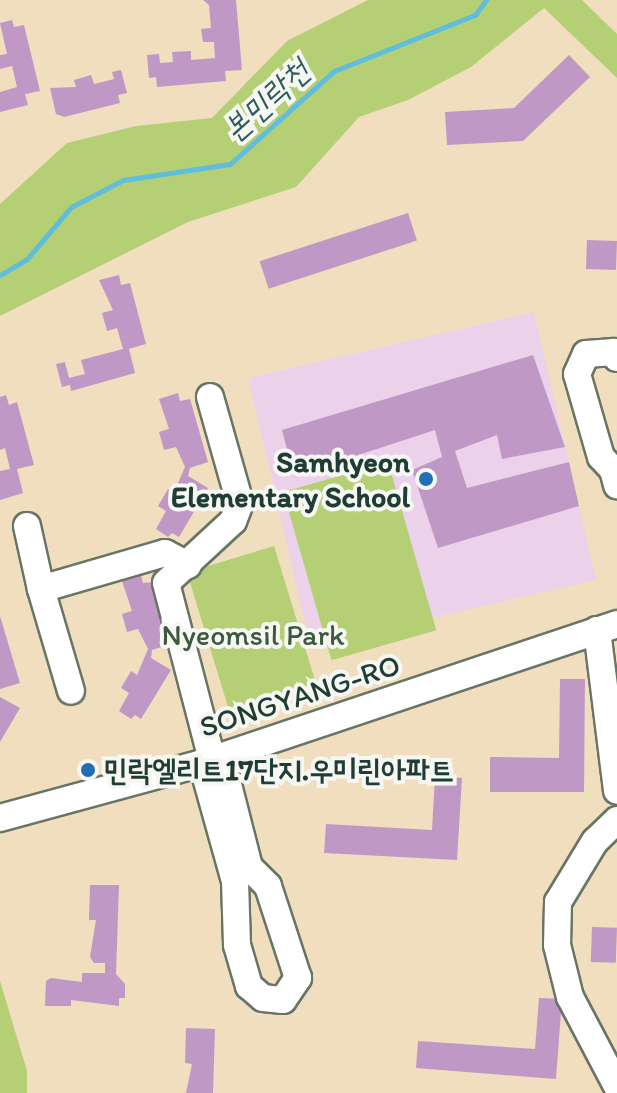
<!DOCTYPE html>
<html>
<head>
<meta charset="utf-8">
<style>
  body { margin:0 }
  #map { position:relative; width:617px; height:1093px; overflow:hidden; background:#f0debf; font-family:Itim,"Poor Story",sans-serif }
  div>[style] { position:absolute }
  .built>* { inset:0; background:#ecd1ea; transform-origin:0 0 }
  .green>* { inset:0; background:#b5cf74; transform-origin:0 0 }
  .stream>* { height:5px; margin:-2.5px; padding:0 2.5px; transform-origin:2.5px; border-radius:2.5px; background:#5fbddd }
  .building>* { inset:0; background:#c098c5; transform-origin:0 0 }
  .roads { filter:drop-shadow(2px 0 #687565) drop-shadow(-2px 0 #687565) drop-shadow(0 2px #687565) drop-shadow(0 -2px #687565) }
  .minor>* { height:26px; margin:-13px; padding:0 13px; transform-origin:13px; border-radius:13px; background:#fff }
  .dots>* { width:22px; height:22px; translate:-50% -50%; box-sizing:border-box; border:4px solid #f6f6f2; border-radius:50% }
  span { translate:-50% -50%; white-space:nowrap; text-align:center; line-height:1.15; -webkit-text-stroke:8px #f6f6f2; paint-order:stroke }
  .poi-label { font-size:30px; color:#1f3d34; font-weight:700 }
  .right { translate:-100% -50%; text-align:right }
  .left { translate:0 -50%; text-align:left }
  .park-label { font-size:30px; color:#3d5a41 }
  .street-label { font-size:30px; color:#1f3d34 }
  .water-label { font-size:32px; color:#2f5d5e; font-style:italic }
</style>
</head>
<body>
<div id="map">
  <div class="built">
    <i style="left:534px;top:312px;width:275px;height:293px;rotate:77deg"></i>
  </div>
  <div class="green">
    <i style="clip-path:polygon(368px 0,582px 0,617px 34px,617px 78px,544px 8px,471px 67px,408px 100px,359px 117px,296px 187px,188px 222px,0 316px,0 204px,67px 143px,136px 126px,212px 118px,287px 41px)"></i>
    <i style="left:388px;top:462px;width:175px;height:109px;rotate:74deg"></i>
    <i style="left:274px;top:546px;width:144px;height:91px;rotate:73deg"></i>
    <i style="clip-path:polygon(0 981px,27px 1071px,27px 1093px,0 1093px)"></i>
  </div>
  <div class="stream">
    <i style="left:0;top:275px;width:31px;rotate:-31deg"></i>
    <i style="left:27px;top:259px;width:68px;rotate:-49.8deg"></i>
    <i style="left:71px;top:207px;width:59px;rotate:-27.4deg"></i>
    <i style="left:123px;top:180px;width:108px;rotate:-8.5deg"></i>
    <i style="left:230px;top:164px;width:140px;rotate:-41.8deg"></i>
    <i style="left:334px;top:71px;width:152px;rotate:-21.7deg"></i>
    <i style="left:475px;top:15px;width:19px;rotate:-54deg"></i>
  </div>
  <div class="building">
    <i style="clip-path:polygon(203px 0,236px 0,242px 70px,225px 71px,226px 81px,157px 87px,156px 77px,149px 78px,147px 55px,159px 54px,160px 63px,173px 62px,172px 52px,191px 51px,191px 60px,215px 58px,214px 42px,203px 42px,201px 29px,211px 28px,209px 5px)"></i>
    <i style="clip-path:polygon(12px 20px,14px 27px,24px 25px,40px 91px,25px 94px,28px 105px,0 112px,0 92px,17px 87px,12px 66px,0 69px,0 55px,7px 54px,0 23px)"></i>
    <i style="clip-path:polygon(569px 55px,590px 77px,523px 141px,447px 145px,445px 112px,514px 108px)"></i>
    <i style="clip-path:polygon(121px 70px,127px 93px,118px 95px,120px 103px,64px 117px,56px 114px,50px 88px,76px 87px,74px 80px,91px 75px,94px 84px,114px 79px,112px 72px)"></i>
    <i style="left:408px;top:213px;width:29px;height:156px;rotate:72deg"></i>
    <i style="left:587px;top:240px;width:30px;height:29px;rotate:2deg"></i>
    <i style="clip-path:polygon(119px 275px,121px 285px,130px 283px,146px 344px,129px 349px,135px 373px,71px 391px,70px 385px,62px 387px,56px 364px,65px 362px,69px 378px,85px 374px,81px 360px,123px 349px,117px 328px,107px 331px,102px 313px,113px 310px,99px 280px)"></i>
    <i style="clip-path:polygon(533px 355px,565px 447px,502px 459px,497px 435px,455px 451px,467px 488px,569px 462px,579px 506px,438px 548px,412px 470px,442px 457px,435px 430px,294px 476px,282px 430px)"></i>
    <i style="clip-path:polygon(178px 393px,180px 401px,190px 399px,208px 462px,190px 468px,188px 476px,208px 488px,179px 537px,172px 533px,168px 537px,156px 529px,166px 511px,158px 506px,168px 489px,174px 492px,185px 467px,176px 447px,164px 450px,159px 432px,169px 429px,159px 399px)"></i>
    <i style="clip-path:polygon(6px 395px,9px 405px,17px 402px,34px 465px,17px 469px,23px 493px,0 500px,0 471px,10px 469px,5px 448px,0 450px,0 397px)"></i>
    <i style="clip-path:polygon(141px 575px,143px 583px,153px 582px,171px 644px,152px 650px,151px 658px,171px 670px,141px 719px,135px 715px,131px 719px,119px 711px,129px 693px,121px 688px,131px 671px,137px 675px,148px 649px,138px 629px,127px 632px,122px 614px,132px 611px,122px 581px)"></i>
    <i style="clip-path:polygon(0 616px,20px 683px,0 689px)"></i>
    <i style="clip-path:polygon(560px 679px,585px 679px,584px 792px,490px 792px,490px 757px,559px 758px)"></i>
    <i style="clip-path:polygon(0 697px,20px 708px,0 742px)"></i>
    <i style="clip-path:polygon(435px 776px,462px 778px,457px 860px,324px 853px,326px 824px,432px 830px)"></i>
    <i style="clip-path:polygon(90px 885px,119px 885px,116px 974px,125px 984px,125px 998px,119px 998px,119px 1006px,71px 1000px,71px 1006px,45px 1006px,46px 981px,51px 978px,82px 982px,82px 973px,105px 973px,105px 963px,94px 963px,90px 957px,96px 920px,89px 920px)"></i>
    <i style="left:592px;top:927px;width:25px;height:35px;rotate:2deg"></i>
    <i style="clip-path:polygon(539px 998px,562px 999px,556px 1079px,416px 1068px,418px 1041px,535px 1049px)"></i>
    <i style="clip-path:polygon(186px 1028px,215px 1029px,213px 1093px,186px 1093px,192px 1064px,185px 1063px)"></i>
  </div>
  <div class="roads">
    <div class="minor">
      <i style="left:617px;top:358px;width:7px;rotate:-117deg"></i>
      <i style="left:614px;top:352px;width:28px;rotate:176deg"></i>
      <i style="left:586px;top:354px;width:22px;rotate:114deg"></i>
      <i style="left:577px;top:374px;width:86px;rotate:73.9deg"></i>
      <i style="left:601px;top:457px;width:18px;rotate:47deg"></i>
      <i style="left:613px;top:470px;width:16px;rotate:75deg"></i>
      <i style="left:210px;top:397px;width:110px;rotate:74.2deg"></i>
      <i style="left:240px;top:503px;width:19px;rotate:111deg"></i>
      <i style="left:233px;top:521px;width:91px;rotate:137.2deg"></i>
      <i style="left:166px;top:583px;width:182px;rotate:75.4deg"></i>
      <i style="left:27px;top:526px;width:65px;rotate:77.5deg"></i>
      <i style="left:41px;top:589px;width:129px;rotate:-16.2deg"></i>
      <i style="left:165px;top:553px;width:26px;rotate:28deg"></i>
      <i style="left:41px;top:589px;width:106px;rotate:73.6deg"></i>
      <i style="left:597px;top:630px;width:162px;rotate:82.9deg"></i>
      <i style="left:202px;top:763px;width:123px;rotate:74.4deg"></i>
      <i style="left:235px;top:881px;width:64px;rotate:88.2deg"></i>
      <i style="left:237px;top:945px;width:43px;rotate:73.7deg"></i>
      <i style="left:249px;top:986px;width:18px;rotate:41deg"></i>
      <i style="left:263px;top:998px;width:20px;rotate:6deg"></i>
      <i style="left:283px;top:1000px;width:27px;rotate:-56deg"></i>
      <i style="left:298px;top:978px;width:97px;rotate:-108.1deg"></i>
      <i style="left:268px;top:886px;width:27px;rotate:-135deg"></i>
      <i style="left:249px;top:867px;width:114px;rotate:-104.3deg"></i>
      <i style="left:0;top:818px;width:209px;rotate:-15.2deg"></i>
      <i style="left:202px;top:763px;width:438px;rotate:-18.5deg"></i>
      <i style="left:617px;top:820px;width:30px;rotate:136deg"></i>
      <i style="left:595px;top:841px;width:71px;rotate:121.2deg"></i>
      <i style="left:558px;top:902px;width:43px;rotate:91.3deg"></i>
      <i style="left:557px;top:945px;width:54px;rotate:76deg"></i>
      <i style="left:570px;top:997px;width:101px;rotate:62.2deg"></i>
    </div>
  </div>
  <div class="dots">
    <i style="left:426px;top:479px;background:#1f6fb2"></i>
    <i style="left:88px;top:770px;background:#1f6fb2"></i>
  </div>
  <div class="poi-label">
    <span class="right" style="left:410px;top:479px">Samhyeon<br>Elementary School</span>
    <span class="left" style="left:104px;top:770px">민락엘리트17단지.우미린아파트</span>
  </div>
  <div class="park-label">
    <span style="left:253px;top:635px">Nyeomsil Park</span>
  </div>
  <div class="street-label">
    <span style="left:300px;top:696px;rotate:-18deg">SONGYANG-RO</span>
  </div>
  <div class="water-label">
    <span style="left:266px;top:100px;rotate:-42deg">본민락천</span>
  </div>
</div>
</body>
</html>
